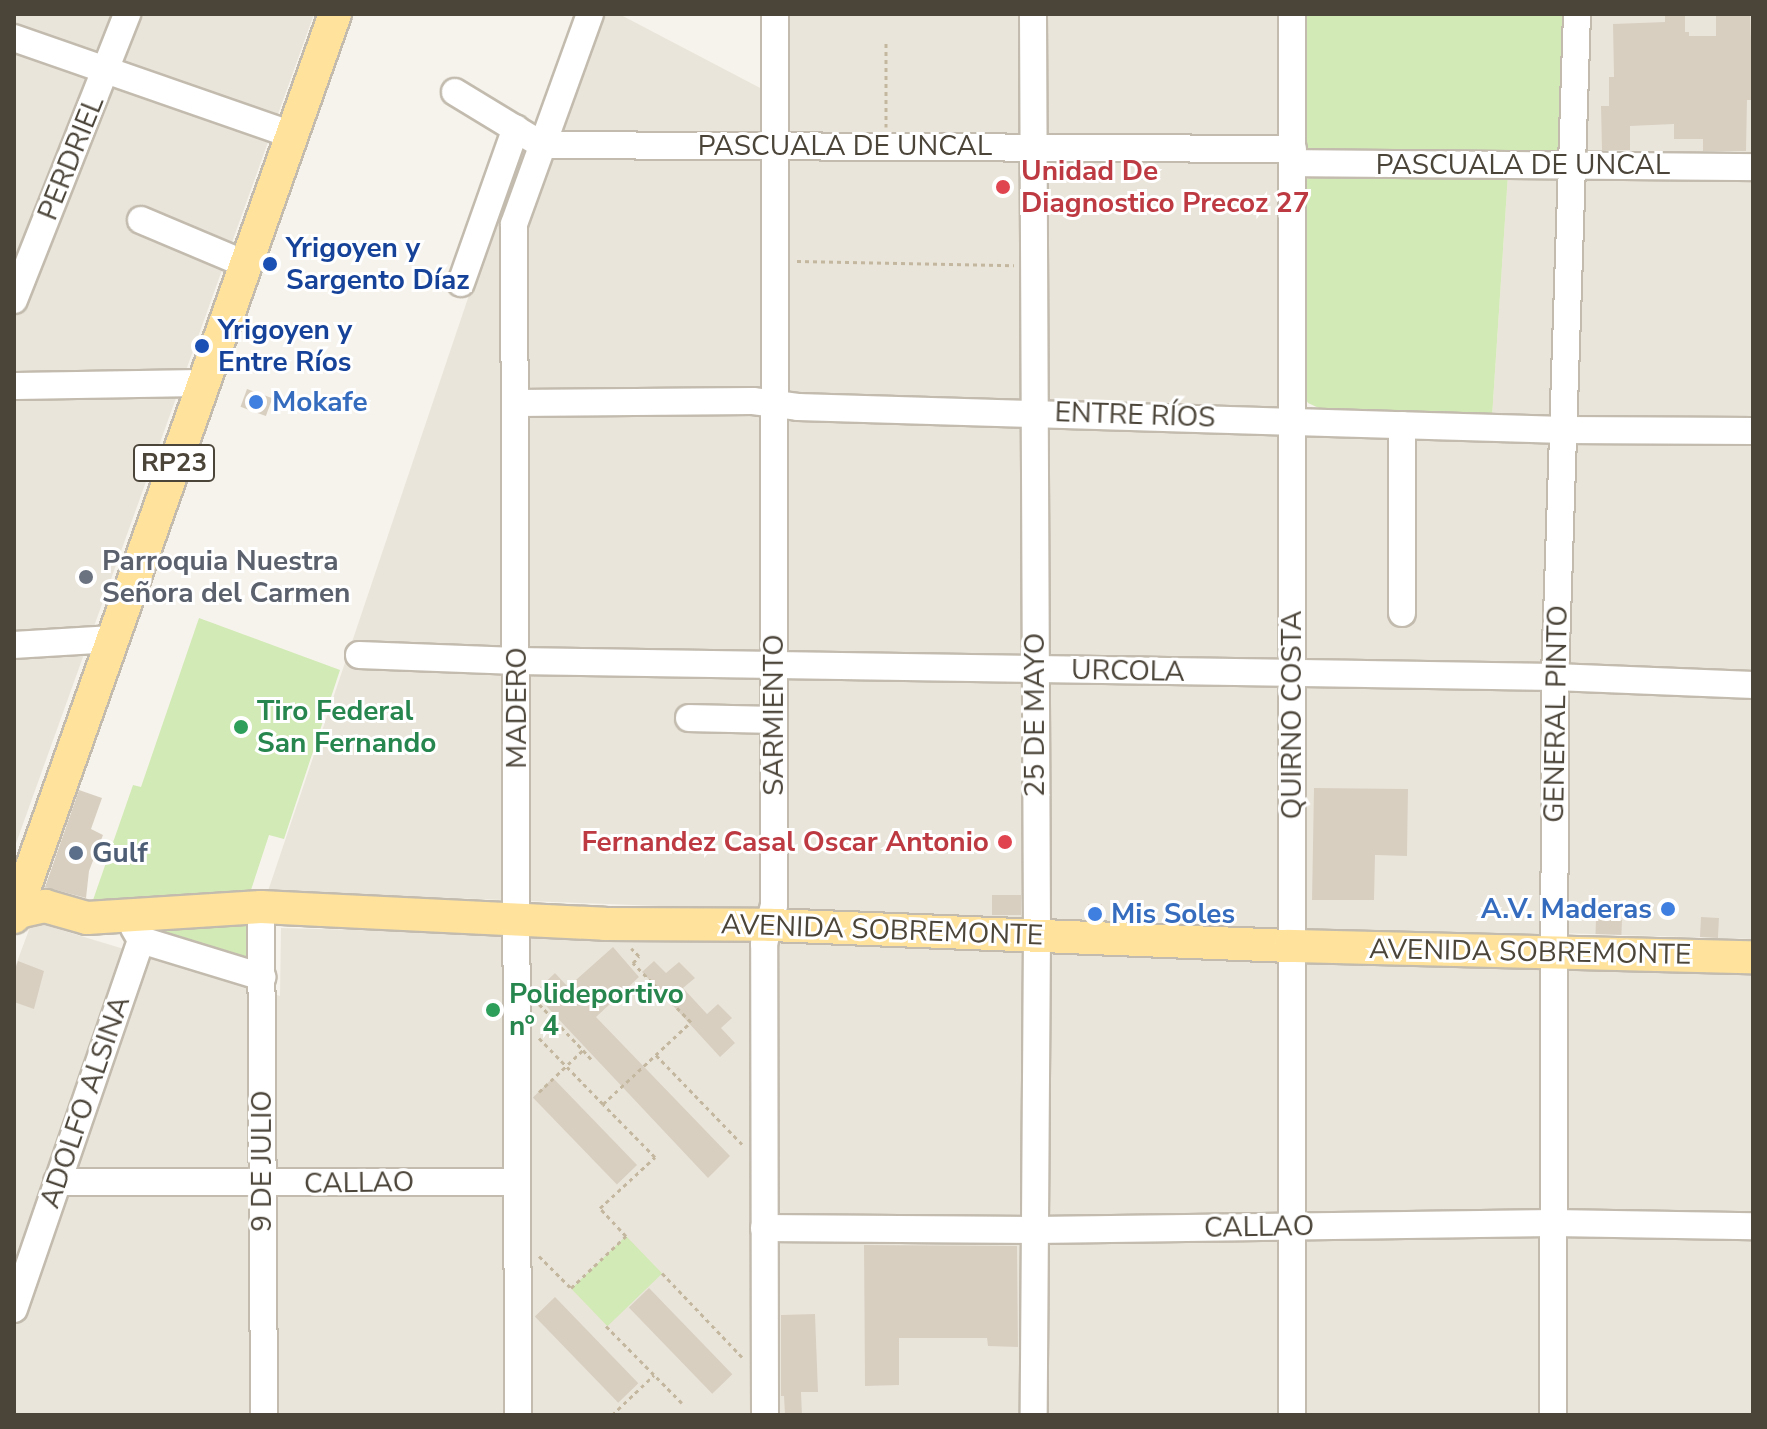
<!DOCTYPE html>
<html>
<head>
<meta charset="utf-8">
<style>
  body { margin:0 }
  #map { position:relative; width:1767px; height:1429px; overflow:hidden; background:#f6f3ec; font-family:"Nunito Sans",sans-serif }
  div>[style] { position:absolute }
  .residential>* { inset:0; background:#eae5da }
  .green>* { inset:0; background:#d2eab5; transform-origin:0 0 }
  .building>* { inset:0; background:#d8cfc1; transform-origin:0 0 }
  .path>* { height:3px; margin-top:-1.5px; transform-origin:0; background:repeating-linear-gradient(90deg,#c4b79f 0 4px,transparent 0 8px) }
  .roads { filter:drop-shadow(2px 0 #c2bbae) drop-shadow(-2px 0 #c2bbae) drop-shadow(0 2px #c2bbae) drop-shadow(0 -2px #c2bbae) }
  .minor>* { height:26px; margin:-13px; padding:0 13px; transform-origin:13px; border-radius:13px; background:#fff }
  .major>* { height:32px; margin:-16px; padding:0 16px; transform-origin:16px; border-radius:16px; background:#ffe39c }
  .dots>* { width:22px; height:22px; translate:-50% -50%; box-sizing:border-box; border:4px solid #fff; border-radius:50% }
  span { translate:-50% -50%; white-space:nowrap; text-align:center; line-height:1.15; -webkit-text-stroke:6px #fff; paint-order:stroke }
  .shield-label span { padding:2px 6px; background:#fff; border:2px solid; border-radius:6px; -webkit-text-stroke-width:0 }
  .shield-label { font-size:26px; color:#4b4439; font-weight:700 }
  .street-label { font-size:28px; color:#4b4439 }
  .health-label { font-size:28px; color:#be3a42; font-weight:700 }
  .left { translate:0 -50%; text-align:left }
  .right { translate:-100% -50%; text-align:right }
  .transit-label { font-size:28px; color:#164399; font-weight:700 }
  .shop-label { font-size:28px; color:#366cbe; font-weight:700 }
  .worship-label { font-size:28px; color:#5b616d; font-weight:700 }
  .leisure-label { font-size:28px; color:#27864d; font-weight:700 }
  .service-label { font-size:28px; color:#4e5e75; font-weight:700 }
  .frame { position:absolute; inset:0; border:16px solid #4b4439; pointer-events:none }
</style>
</head>
<body>
<div id="map">
  <div class="residential">
    <i style="clip-path:polygon(14px 14px,314px 14px,14px 849px)"></i>
    <i style="clip-path:polygon(597px 14px,619px 14px,783px 100px,785px 14px,1280px 14px,1283px 430px,1555px 439px,1542px 940px,268px 891px,494px 221px,530px 207px)"></i>
    <i style="clip-path:polygon(1584px 14px,1753px 14px,1753px 939px,1558px 933px,1572px 421px,1492px 417px,1508px 174px,1579px 172px)"></i>
    <i style="clip-path:polygon(41px 924px,280px 996px,281px 928px,1753px 968px,1753px 1415px,14px 1415px,14px 970px,30px 927px)"></i>
  </div>
  <div class="green">
    <i style="clip-path:polygon(1299px 14px,1565px 14px,1561px 149px,1549px 156px,1320px 154px,1303px 147px)"></i>
    <i style="clip-path:polygon(1319px 174px,1508px 174px,1492px 417px,1321px 409px,1308px 403px,1300px 390px,1302px 190px,1307px 179px)"></i>
    <i style="clip-path:polygon(199px 618px,340px 670px,284px 839px,269px 835px,251px 890px,93px 900px,133px 785px,141px 787px)"></i>
    <i style="clip-path:polygon(251px 923px,251px 964px,164px 934px,167px 927px)"></i>
    <i style="left:626px;top:1236px;width:52px;height:76px;rotate:46deg"></i>
  </div>
  <div class="building">
    <i style="clip-path:polygon(1665px 14px,1685px 14px,1685px 32px,1689px 32px,1689px 36px,1716px 36px,1716px 14px,1750px 14px,1753px 100px,1747px 100px,1746px 151px,1703px 151px,1703px 139px,1674px 139px,1674px 124px,1630px 126px,1630px 150px,1602px 150px,1601px 106px,1609px 106px,1609px 77px,1614px 77px,1613px 24px,1665px 22px)"></i>
    <i style="left:247px;top:389px;width:27px;height:19px;rotate:20deg"></i>
    <i style="clip-path:polygon(1314px 788px,1408px 789px,1407px 856px,1375px 855px,1374px 900px,1312px 900px)"></i>
    <i style="clip-path:polygon(79px 790px,102px 798px,91px 829px,103px 835px,89px 871px,86px 898px,45px 887px)"></i>
    <i style="left:992px;top:895px;width:29px;height:20px"></i>
    <i style="left:1088px;top:904px;width:14px;height:15px"></i>
    <i style="left:1701px;top:917px;width:18px;height:20px;rotate:3deg"></i>
    <i style="left:1596px;top:919px;width:26px;height:15px;rotate:2deg"></i>
    <i style="clip-path:polygon(613px 947px,639px 977px,596px 1017px,730px 1156px,708px 1178px,534px 993px,555px 973px,568px 987px)"></i>
    <i style="clip-path:polygon(18px 961px,44px 971px,34px 1009px,14px 1002px,14px 972px)"></i>
    <i style="clip-path:polygon(654px 961px,666px 973px,679px 962px,695px 978px,683px 988px,707px 1014px,718px 1004px,732px 1018px,721px 1028px,735px 1043px,720px 1057px,642px 972px)"></i>
    <i style="left:553px;top:1078px;width:121px;height:28px;rotate:46deg"></i>
    <i style="clip-path:polygon(864px 1245px,1017px 1246px,1018px 1347px,988px 1346px,987px 1338px,899px 1338px,899px 1385px,865px 1386px)"></i>
    <i style="left:649px;top:1288px;width:120px;height:28px;rotate:46deg"></i>
    <i style="left:555px;top:1297px;width:120px;height:28px;rotate:46deg"></i>
    <i style="clip-path:polygon(815px 1314px,818px 1392px,801px 1392px,802px 1415px,785px 1415px,784px 1396px,781px 1396px,781px 1315px)"></i>
  </div>
  <div class="path">
    <i style="left:886px;top:127px;width:86px;rotate:-90deg"></i>
    <i style="left:797px;top:261px;width:217px;rotate:1.1deg"></i>
    <i style="left:539px;top:1004px;width:64px;rotate:46.3deg"></i>
    <i style="left:539px;top:1038px;width:92px;rotate:45.9deg"></i>
    <i style="left:656px;top:1055px;width:124px;rotate:46deg"></i>
    <i style="left:539px;top:1092px;width:61px;rotate:-43.7deg"></i>
    <i style="left:583px;top:1050px;width:12px;rotate:48deg"></i>
    <i style="left:539px;top:1256px;width:45px;rotate:45deg"></i>
    <i style="left:571px;top:1288px;width:76px;rotate:-43.4deg"></i>
    <i style="left:626px;top:1236px;width:38px;rotate:-133deg"></i>
    <i style="left:600px;top:1208px;width:75px;rotate:-42.8deg"></i>
    <i style="left:655px;top:1157px;width:74px;rotate:-134.5deg"></i>
    <i style="left:603px;top:1104px;width:120px;rotate:-43deg"></i>
    <i style="left:691px;top:1022px;width:83px;rotate:-134.5deg"></i>
    <i style="left:633px;top:963px;width:9px;rotate:-49deg"></i>
    <i style="left:639px;top:956px;width:11px;rotate:-135deg"></i>
    <i style="left:662px;top:1273px;width:116px;rotate:46.4deg"></i>
    <i style="left:606px;top:1326px;width:108px;rotate:45.4deg"></i>
    <i style="left:612px;top:1415px;width:58px;rotate:-43.6deg"></i>
  </div>
  <div class="roads">
    <div class="minor">
      <i style="left:1033px;top:14px;width:921px;rotate:89.75deg"></i>
      <i style="left:1037px;top:935px;width:480px;rotate:90.4deg"></i>
      <i style="left:14px;top:38px;width:294px;rotate:19.2deg"></i>
      <i style="left:455px;top:92px;width:102px;rotate:31.3deg"></i>
      <i style="left:542px;top:145px;width:751px;rotate:0.31deg"></i>
      <i style="left:1293px;top:163px;width:460px;rotate:0.5deg"></i>
      <i style="left:141px;top:220px;width:113px;rotate:22.9deg"></i>
      <i style="left:461px;top:283px;width:164px;rotate:-70.5deg"></i>
      <i style="left:14px;top:300px;width:308px;rotate:-68.4deg"></i>
      <i style="left:14px;top:386px;width:188px;rotate:-0.9deg"></i>
      <i style="left:517px;top:403px;width:236px;rotate:-0.5deg"></i>
      <i style="left:753px;top:401px;width:45px;rotate:7.6deg"></i>
      <i style="left:798px;top:407px;width:767px;rotate:1.72deg"></i>
      <i style="left:1565px;top:430px;width:188px;rotate:0.3deg"></i>
      <i style="left:1402px;top:613px;width:188px;rotate:-90deg"></i>
      <i style="left:14px;top:645px;width:98px;rotate:-3.5deg"></i>
      <i style="left:359px;top:655px;width:158px;rotate:2.2deg"></i>
      <i style="left:517px;top:661px;width:1038px;rotate:0.88deg"></i>
      <i style="left:1555px;top:677px;width:198px;rotate:2.3deg"></i>
      <i style="left:689px;top:718px;width:85px;rotate:1.3deg"></i>
      <i style="left:261px;top:907px;width:508px;rotate:89.66deg"></i>
      <i style="left:134px;top:928px;width:14px;rotate:60deg"></i>
      <i style="left:141px;top:940px;width:127px;rotate:17deg"></i>
      <i style="left:57px;top:1182px;width:459px"></i>
      <i style="left:764px;top:1228px;width:271px;rotate:0.4deg"></i>
      <i style="left:1035px;top:1230px;width:518px;rotate:-0.77deg"></i>
      <i style="left:1553px;top:1223px;width:200px;rotate:0.9deg"></i>
      <i style="left:14px;top:1309px;width:390px;rotate:-71deg"></i>
      <i style="left:518px;top:1415px;width:1191px;rotate:-90.19deg"></i>
      <i style="left:514px;top:224px;width:223px;rotate:-70.1deg"></i>
      <i style="left:765px;top:1415px;width:471px;rotate:-90.1deg"></i>
      <i style="left:764px;top:944px;width:40px;rotate:-75.6deg"></i>
      <i style="left:774px;top:905px;width:891px;rotate:-89.94deg"></i>
      <i style="left:1292px;top:1415px;width:1401px;rotate:-90deg"></i>
      <i style="left:1553px;top:1415px;width:738px;rotate:-89.84deg"></i>
      <i style="left:1555px;top:677px;width:663px;rotate:-88.1deg"></i>
    </div>
    <div class="major">
      <i style="left:14px;top:913px;width:32px;rotate:-13deg"></i>
      <i style="left:45px;top:906px;width:44px;rotate:15.9deg"></i>
      <i style="left:87px;top:918px;width:174px;rotate:-3.6deg"></i>
      <i style="left:261px;top:907px;width:344px;rotate:2.8deg"></i>
      <i style="left:605px;top:924px;width:166px;rotate:0.3deg"></i>
      <i style="left:771px;top:925px;width:519px;rotate:2.32deg"></i>
      <i style="left:1290px;top:946px;width:463px;rotate:1.4deg"></i>
      <i style="left:14px;top:917px;width:958px;rotate:-70.43deg"></i>
    </div>
  </div>
  <div class="dots">
    <i style="left:1003px;top:187px;background:#e0444e"></i>
    <i style="left:270px;top:264px;background:#1a4fb4"></i>
    <i style="left:202px;top:346px;background:#1a4fb4"></i>
    <i style="left:256px;top:402px;background:#3f7fe0"></i>
    <i style="left:86px;top:577px;background:#6b7280"></i>
    <i style="left:241px;top:727px;background:#2e9e5b"></i>
    <i style="left:1005px;top:842px;background:#e0444e"></i>
    <i style="left:76px;top:853px;background:#5c6f8a"></i>
    <i style="left:1668px;top:909px;background:#3f7fe0"></i>
    <i style="left:1095px;top:914px;background:#3f7fe0"></i>
    <i style="left:493px;top:1010px;background:#2e9e5b"></i>
  </div>
  <div class="shield-label">
    <span style="left:174px;top:463px">RP23</span>
  </div>
  <div class="street-label">
    <span style="left:845px;top:146px">PASCUALA DE UNCAL</span>
    <span style="left:71px;top:158px;rotate:-68deg">PERDRIEL</span>
    <span style="left:1523px;top:165px">PASCUALA DE UNCAL</span>
    <span style="left:1135px;top:415px;rotate:2deg">ENTRE RÍOS</span>
    <span style="left:1128px;top:671px;rotate:1deg">URCOLA</span>
    <span style="left:517px;top:708px;rotate:-90deg">MADERO</span>
    <span style="left:1556px;top:714px;rotate:-89deg">GENERAL PINTO</span>
    <span style="left:774px;top:715px;rotate:-90deg">SARMIENTO</span>
    <span style="left:1035px;top:715px;rotate:-90deg">25 DE MAYO</span>
    <span style="left:1292px;top:715px;rotate:-90deg">QUIRNO COSTA</span>
    <span style="left:882px;top:930px;rotate:2deg">AVENIDA SOBREMONTE</span>
    <span style="left:1530px;top:952px;rotate:1deg">AVENIDA SOBREMONTE</span>
    <span style="left:85px;top:1102px;rotate:-71deg">ADOLFO ALSINA</span>
    <span style="left:262px;top:1161px;rotate:-90deg">9 DE JULIO</span>
    <span style="left:359px;top:1183px;rotate:-1deg">CALLAO</span>
    <span style="left:1259px;top:1227px;rotate:-1deg">CALLAO</span>
  </div>
  <div class="health-label">
    <span class="left" style="left:1021px;top:187px">Unidad De<br>Diagnostico Precoz 27</span>
    <span class="right" style="left:989px;top:842px">Fernandez Casal Oscar Antonio</span>
  </div>
  <div class="transit-label">
    <span class="left" style="left:286px;top:264px">Yrigoyen y<br>Sargento Díaz</span>
    <span class="left" style="left:218px;top:346px">Yrigoyen y<br>Entre Ríos</span>
  </div>
  <div class="shop-label">
    <span class="left" style="left:272px;top:402px">Mokafe</span>
    <span class="right" style="left:1652px;top:909px">A.V. Maderas</span>
    <span class="left" style="left:1111px;top:914px">Mis Soles</span>
  </div>
  <div class="worship-label">
    <span class="left" style="left:102px;top:577px">Parroquia Nuestra<br>Señora del Carmen</span>
  </div>
  <div class="leisure-label">
    <span class="left" style="left:257px;top:727px">Tiro Federal<br>San Fernando</span>
    <span class="left" style="left:509px;top:1010px">Polideportivo<br>nº 4</span>
  </div>
  <div class="service-label">
    <span class="left" style="left:92px;top:853px">Gulf</span>
  </div>
  <div class="frame"></div>
</div>
</body>
</html>
